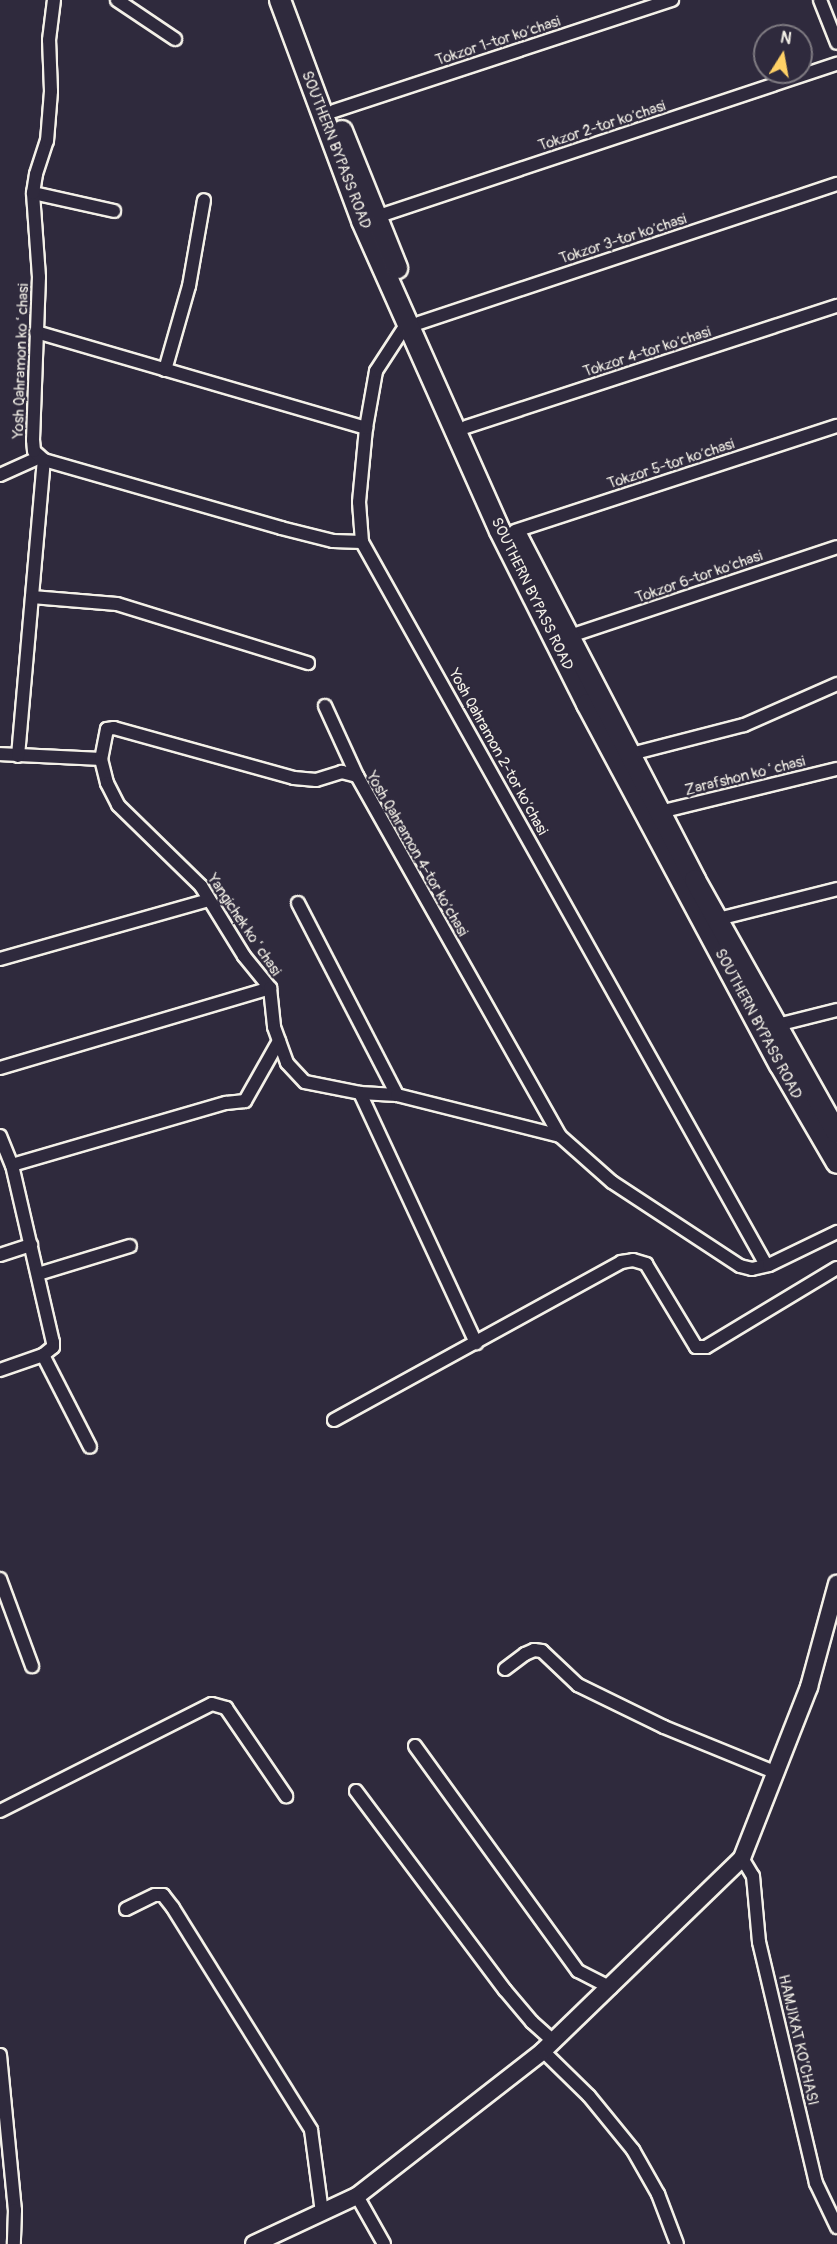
<!DOCTYPE html>
<html>
<head>
<meta charset="utf-8">
<style>
  body { margin:0 }
  #map { position:relative; width:837px; height:2244px; overflow:hidden; background:#2f2a3d; font-family:Pangolin,sans-serif }
  div>[style] { position:absolute }
  .roads { filter:drop-shadow(2px 0 #f4f1e8) drop-shadow(-2px 0 #f4f1e8) drop-shadow(0 2px #f4f1e8) drop-shadow(0 -2px #f4f1e8) }
  .minor>* { height:12px; margin:-6px; padding:0 6px; transform-origin:6px; border-radius:6px; background:#2f2a3d }
  .secondary>* { height:16px; margin:-8px; padding:0 8px; transform-origin:8px; border-radius:8px; background:#2f2a3d }
  .trunk>* { height:20px; margin:-10px; padding:0 10px; transform-origin:10px; border-radius:10px; background:#2f2a3d }
  span { translate:-50% -50%; white-space:nowrap; text-align:center; line-height:1.15; -webkit-text-stroke:4.5px #2f2a3d; paint-order:stroke }
  .street-label { font-size:15px; color:#f4f1e8 }
  .north { position:absolute; left:753px; top:24px; width:60px; height:60px; box-sizing:border-box; background:#2f2a3d; border:2px solid #7e7a81; border-radius:50%; rotate:11deg; font-size:16px; font-weight:700; line-height:24px; text-align:center; color:#f4f1e8 }
  .north::after { content:''; display:block; margin:auto; width:21px; height:27px; background:#ffd166; clip-path:polygon(50% 0,100% 100%,50% 72%,0 100%) }
</style>
</head>
<body>
<div id="map">
  <div class="roads">
    <div class="minor">
      <i style="left:117px;top:0;width:70px;rotate:33.9deg"></i>
      <i style="left:820px;top:0;width:46px;rotate:68.4deg"></i>
      <i style="left:334px;top:111px;width:356px;rotate:-18.2deg"></i>
      <i style="left:33px;top:193px;width:83px;rotate:12.5deg"></i>
      <i style="left:376px;top:217px;width:486px;rotate:-18.4deg"></i>
      <i style="left:419px;top:323px;width:441px;rotate:-18.4deg"></i>
      <i style="left:36px;top:332px;width:344px;rotate:16.2deg"></i>
      <i style="left:165px;top:370px;width:87px;rotate:-74.1deg"></i>
      <i style="left:189px;top:286px;width:87px;rotate:-80.1deg"></i>
      <i style="left:466px;top:427px;width:390px;rotate:-18.1deg"></i>
      <i style="left:44px;top:460px;width:247px;rotate:16deg"></i>
      <i style="left:281px;top:528px;width:54px;rotate:14deg"></i>
      <i style="left:333px;top:541px;width:29px;rotate:2deg"></i>
      <i style="left:362px;top:542px;width:828px;rotate:60.8deg"></i>
      <i style="left:0;top:475px;width:42px;rotate:-24.1deg"></i>
      <i style="left:515px;top:531px;width:339px;rotate:-18.1deg"></i>
      <i style="left:362px;top:542px;width:40px;rotate:-94.3deg"></i>
      <i style="left:359px;top:502px;width:74px;rotate:-84.6deg"></i>
      <i style="left:366px;top:428px;width:58px;rotate:-80deg"></i>
      <i style="left:376px;top:371px;width:59px;rotate:-56.9deg"></i>
      <i style="left:32px;top:597px;width:85px;rotate:4.7deg"></i>
      <i style="left:117px;top:604px;width:200px;rotate:17.2deg"></i>
      <i style="left:570px;top:636px;width:281px;rotate:-18.4deg"></i>
      <i style="left:325px;top:706px;width:77px;rotate:65.4deg"></i>
      <i style="left:0;top:754px;width:101px;rotate:2.8deg"></i>
      <i style="left:631px;top:754px;width:117px;rotate:-14.4deg"></i>
      <i style="left:744px;top:725px;width:102px;rotate:-23.8deg"></i>
      <i style="left:18px;top:756px;width:297px;rotate:-85deg"></i>
      <i style="left:44px;top:460px;width:13px;rotate:-138deg"></i>
      <i style="left:34px;top:451px;width:11px;rotate:-95deg"></i>
      <i style="left:33px;top:440px;width:163px;rotate:-87.9deg"></i>
      <i style="left:39px;top:277px;width:84px;rotate:-94.1deg"></i>
      <i style="left:33px;top:193px;width:19px;rotate:-81deg"></i>
      <i style="left:36px;top:174px;width:35px;rotate:-72deg"></i>
      <i style="left:47px;top:141px;width:50px;rotate:-85.4deg"></i>
      <i style="left:51px;top:91px;width:51px;rotate:-92.2deg"></i>
      <i style="left:49px;top:40px;width:40px;rotate:-82.9deg"></i>
      <i style="left:660px;top:812px;width:182px;rotate:-13.7deg"></i>
      <i style="left:298px;top:903px;width:216px;rotate:62.7deg"></i>
      <i style="left:718px;top:919px;width:123px;rotate:-14.1deg"></i>
      <i style="left:0;top:959px;width:217px;rotate:-15.8deg"></i>
      <i style="left:777px;top:1025px;width:62px;rotate:-14deg"></i>
      <i style="left:0;top:1068px;width:282px;rotate:-16.5deg"></i>
      <i style="left:360px;top:1093px;width:276px;rotate:65.1deg"></i>
      <i style="left:0;top:1136px;width:31px;rotate:68deg"></i>
      <i style="left:12px;top:1165px;width:182px;rotate:77deg"></i>
      <i style="left:53px;top:1342px;width:5px;rotate:90deg"></i>
      <i style="left:53px;top:1347px;width:13px;rotate:141deg"></i>
      <i style="left:43px;top:1355px;width:46px;rotate:160.8deg"></i>
      <i style="left:560px;top:1136px;width:413px;rotate:-119.4deg"></i>
      <i style="left:357px;top:776px;width:16px;rotate:-165deg"></i>
      <i style="left:342px;top:772px;width:27px;rotate:163deg"></i>
      <i style="left:316px;top:780px;width:22px;rotate:-175deg"></i>
      <i style="left:294px;top:778px;width:187px;rotate:-164.5deg"></i>
      <i style="left:114px;top:728px;width:7px;rotate:172deg"></i>
      <i style="left:107px;top:729px;width:31px;rotate:101deg"></i>
      <i style="left:101px;top:759px;width:25px;rotate:76deg"></i>
      <i style="left:107px;top:783px;width:25px;rotate:63deg"></i>
      <i style="left:118px;top:805px;width:116px;rotate:44.3deg"></i>
      <i style="left:201px;top:886px;width:82px;rotate:58.4deg"></i>
      <i style="left:244px;top:956px;width:41px;rotate:50.9deg"></i>
      <i style="left:270px;top:988px;width:39px;rotate:84deg"></i>
      <i style="left:274px;top:1027px;width:38px;rotate:70deg"></i>
      <i style="left:287px;top:1063px;width:26px;rotate:47deg"></i>
      <i style="left:305px;top:1082px;width:56px;rotate:11.3deg"></i>
      <i style="left:360px;top:1093px;width:37px;rotate:3deg"></i>
      <i style="left:397px;top:1095px;width:168px;rotate:14.1deg"></i>
      <i style="left:560px;top:1136px;width:69px;rotate:41.5deg"></i>
      <i style="left:612px;top:1182px;width:153px;rotate:33.3deg"></i>
      <i style="left:740px;top:1266px;width:12px;rotate:14deg"></i>
      <i style="left:752px;top:1269px;width:17px;rotate:-13deg"></i>
      <i style="left:769px;top:1265px;width:76px;rotate:-25.9deg"></i>
      <i style="left:12px;top:1165px;width:223px;rotate:-16.2deg"></i>
      <i style="left:226px;top:1103px;width:19px;rotate:-6deg"></i>
      <i style="left:245px;top:1101px;width:69px;rotate:-60.5deg"></i>
      <i style="left:0;top:1255px;width:33px;rotate:-18deg"></i>
      <i style="left:38px;top:1274px;width:96px;rotate:-16.9deg"></i>
      <i style="left:43px;top:1355px;width:103px;rotate:62.9deg"></i>
      <i style="left:334px;top:1420px;width:328px;rotate:-28.8deg"></i>
      <i style="left:621px;top:1262px;width:12px;rotate:-9deg"></i>
      <i style="left:633px;top:1260px;width:14px;rotate:17deg"></i>
      <i style="left:646px;top:1264px;width:97px;rotate:58.9deg"></i>
      <i style="left:696px;top:1347px;width:10px"></i>
      <i style="left:706px;top:1347px;width:153px;rotate:-31.1deg"></i>
      <i style="left:0;top:1579px;width:93px;rotate:69.8deg"></i>
      <i style="left:505px;top:1669px;width:25px;rotate:-37deg"></i>
      <i style="left:525px;top:1654px;width:10px;rotate:-24deg"></i>
      <i style="left:534px;top:1650px;width:8px;rotate:7deg"></i>
      <i style="left:542px;top:1651px;width:50px;rotate:43.4deg"></i>
      <i style="left:578px;top:1685px;width:96px;rotate:26deg"></i>
      <i style="left:664px;top:1727px;width:122px;rotate:22.2deg"></i>
      <i style="left:415px;top:1746px;width:278px;rotate:54.1deg"></i>
      <i style="left:578px;top:1971px;width:37px;rotate:27deg"></i>
      <i style="left:356px;top:1791px;width:249px;rotate:53.2deg"></i>
      <i style="left:505px;top:1990px;width:42px;rotate:49.8deg"></i>
      <i style="left:532px;top:2022px;width:30px;rotate:42deg"></i>
      <i style="left:0;top:1811px;width:237px;rotate:-26.8deg"></i>
      <i style="left:212px;top:1704px;width:15px;rotate:16deg"></i>
      <i style="left:226px;top:1708px;width:107px;rotate:55.7deg"></i>
      <i style="left:742px;top:1858px;width:21px;rotate:59deg"></i>
      <i style="left:753px;top:1876px;width:66px;rotate:84.8deg"></i>
      <i style="left:759px;top:1942px;width:248px;rotate:76.7deg"></i>
      <i style="left:816px;top:2183px;width:49px;rotate:64.5deg"></i>
      <i style="left:126px;top:1909px;width:32px;rotate:-26deg"></i>
      <i style="left:155px;top:1895px;width:8px"></i>
      <i style="left:163px;top:1895px;width:16px;rotate:52deg"></i>
      <i style="left:173px;top:1908px;width:261px;rotate:58.1deg"></i>
      <i style="left:311px;top:2130px;width:83px;rotate:82.4deg"></i>
      <i style="left:543px;top:2051px;width:64px;rotate:44.4deg"></i>
      <i style="left:589px;top:2096px;width:70px;rotate:50.8deg"></i>
      <i style="left:633px;top:2150px;width:51px;rotate:60.4deg"></i>
      <i style="left:658px;top:2194px;width:53px;rotate:69.2deg"></i>
      <i style="left:0;top:2055px;width:156px;rotate:84.5deg"></i>
      <i style="left:15px;top:2210px;width:34px;rotate:92deg"></i>
      <i style="left:357px;top:2196px;width:55px;rotate:60.6deg"></i>
    </div>
    <div class="secondary">
      <i style="left:254px;top:2244px;width:114px;rotate:-25deg"></i>
      <i style="left:357px;top:2196px;width:236px;rotate:-37.9deg"></i>
      <i style="left:543px;top:2051px;width:277px;rotate:-44.1deg"></i>
      <i style="left:742px;top:1858px;width:184px;rotate:-68.6deg"></i>
      <i style="left:809px;top:1687px;width:107px;rotate:-74.8deg"></i>
    </div>
    <div class="trunk">
      <i style="left:280px;top:0;width:236px;rotate:69.6deg"></i>
      <i style="left:362px;top:221px;width:339px;rotate:66deg"></i>
      <i style="left:500px;top:531px;width:194px;rotate:63.3deg"></i>
      <i style="left:587px;top:704px;width:409px;rotate:61.9deg"></i>
      <i style="left:780px;top:1065px;width:113px;rotate:59.8deg"></i>
      <i style="left:342px;top:131px;width:148px;rotate:68.1deg"></i>
      <i style="left:518px;top:538px;width:385px;rotate:62.6deg"></i>
      <i style="left:695px;top:880px;width:290px;rotate:60.7deg"></i>
    </div>
  </div>
  <div class="street-label">
    <span style="left:498px;top:41px;rotate:-18deg">Tokzor 1-tor koʼchasi</span>
    <span style="left:602px;top:126px;rotate:-18deg">Tokzor 2-tor koʼchasi</span>
    <span style="left:336px;top:150px;rotate:69deg">SOUTHERN BYPASS ROAD</span>
    <span style="left:623px;top:239px;rotate:-18deg">Tokzor 3-tor koʼchasi</span>
    <span style="left:647px;top:352px;rotate:-18deg">Tokzor 4-tor koʼchasi</span>
    <span style="left:21px;top:361px;rotate:-88deg">Yosh Qahramon koʻchasi</span>
    <span style="left:671px;top:464px;rotate:-18deg">Tokzor 5-tor koʼchasi</span>
    <span style="left:699px;top:577px;rotate:-19deg">Tokzor 6-tor koʼchasi</span>
    <span style="left:532px;top:594px;rotate:64deg">SOUTHERN BYPASS ROAD</span>
    <span style="left:498px;top:752px;rotate:61deg">Yosh Qahramon 2-tor koʼchasi</span>
    <span style="left:745px;top:776px;rotate:-14deg">Zarafshon koʻchasi</span>
    <span style="left:417px;top:854px;rotate:60deg">Yosh Qahramon 4-tor koʼchasi</span>
    <span style="left:244px;top:925px;rotate:56deg">Yangichek koʻchasi</span>
    <span style="left:758px;top:1024px;rotate:62deg">SOUTHERN BYPASS ROAD</span>
    <span style="left:798px;top:2040px;rotate:77deg">HAMJIXAT KO’CHASI</span>
  </div>
  <div class="north">N</div>
</div>
</body>
</html>
